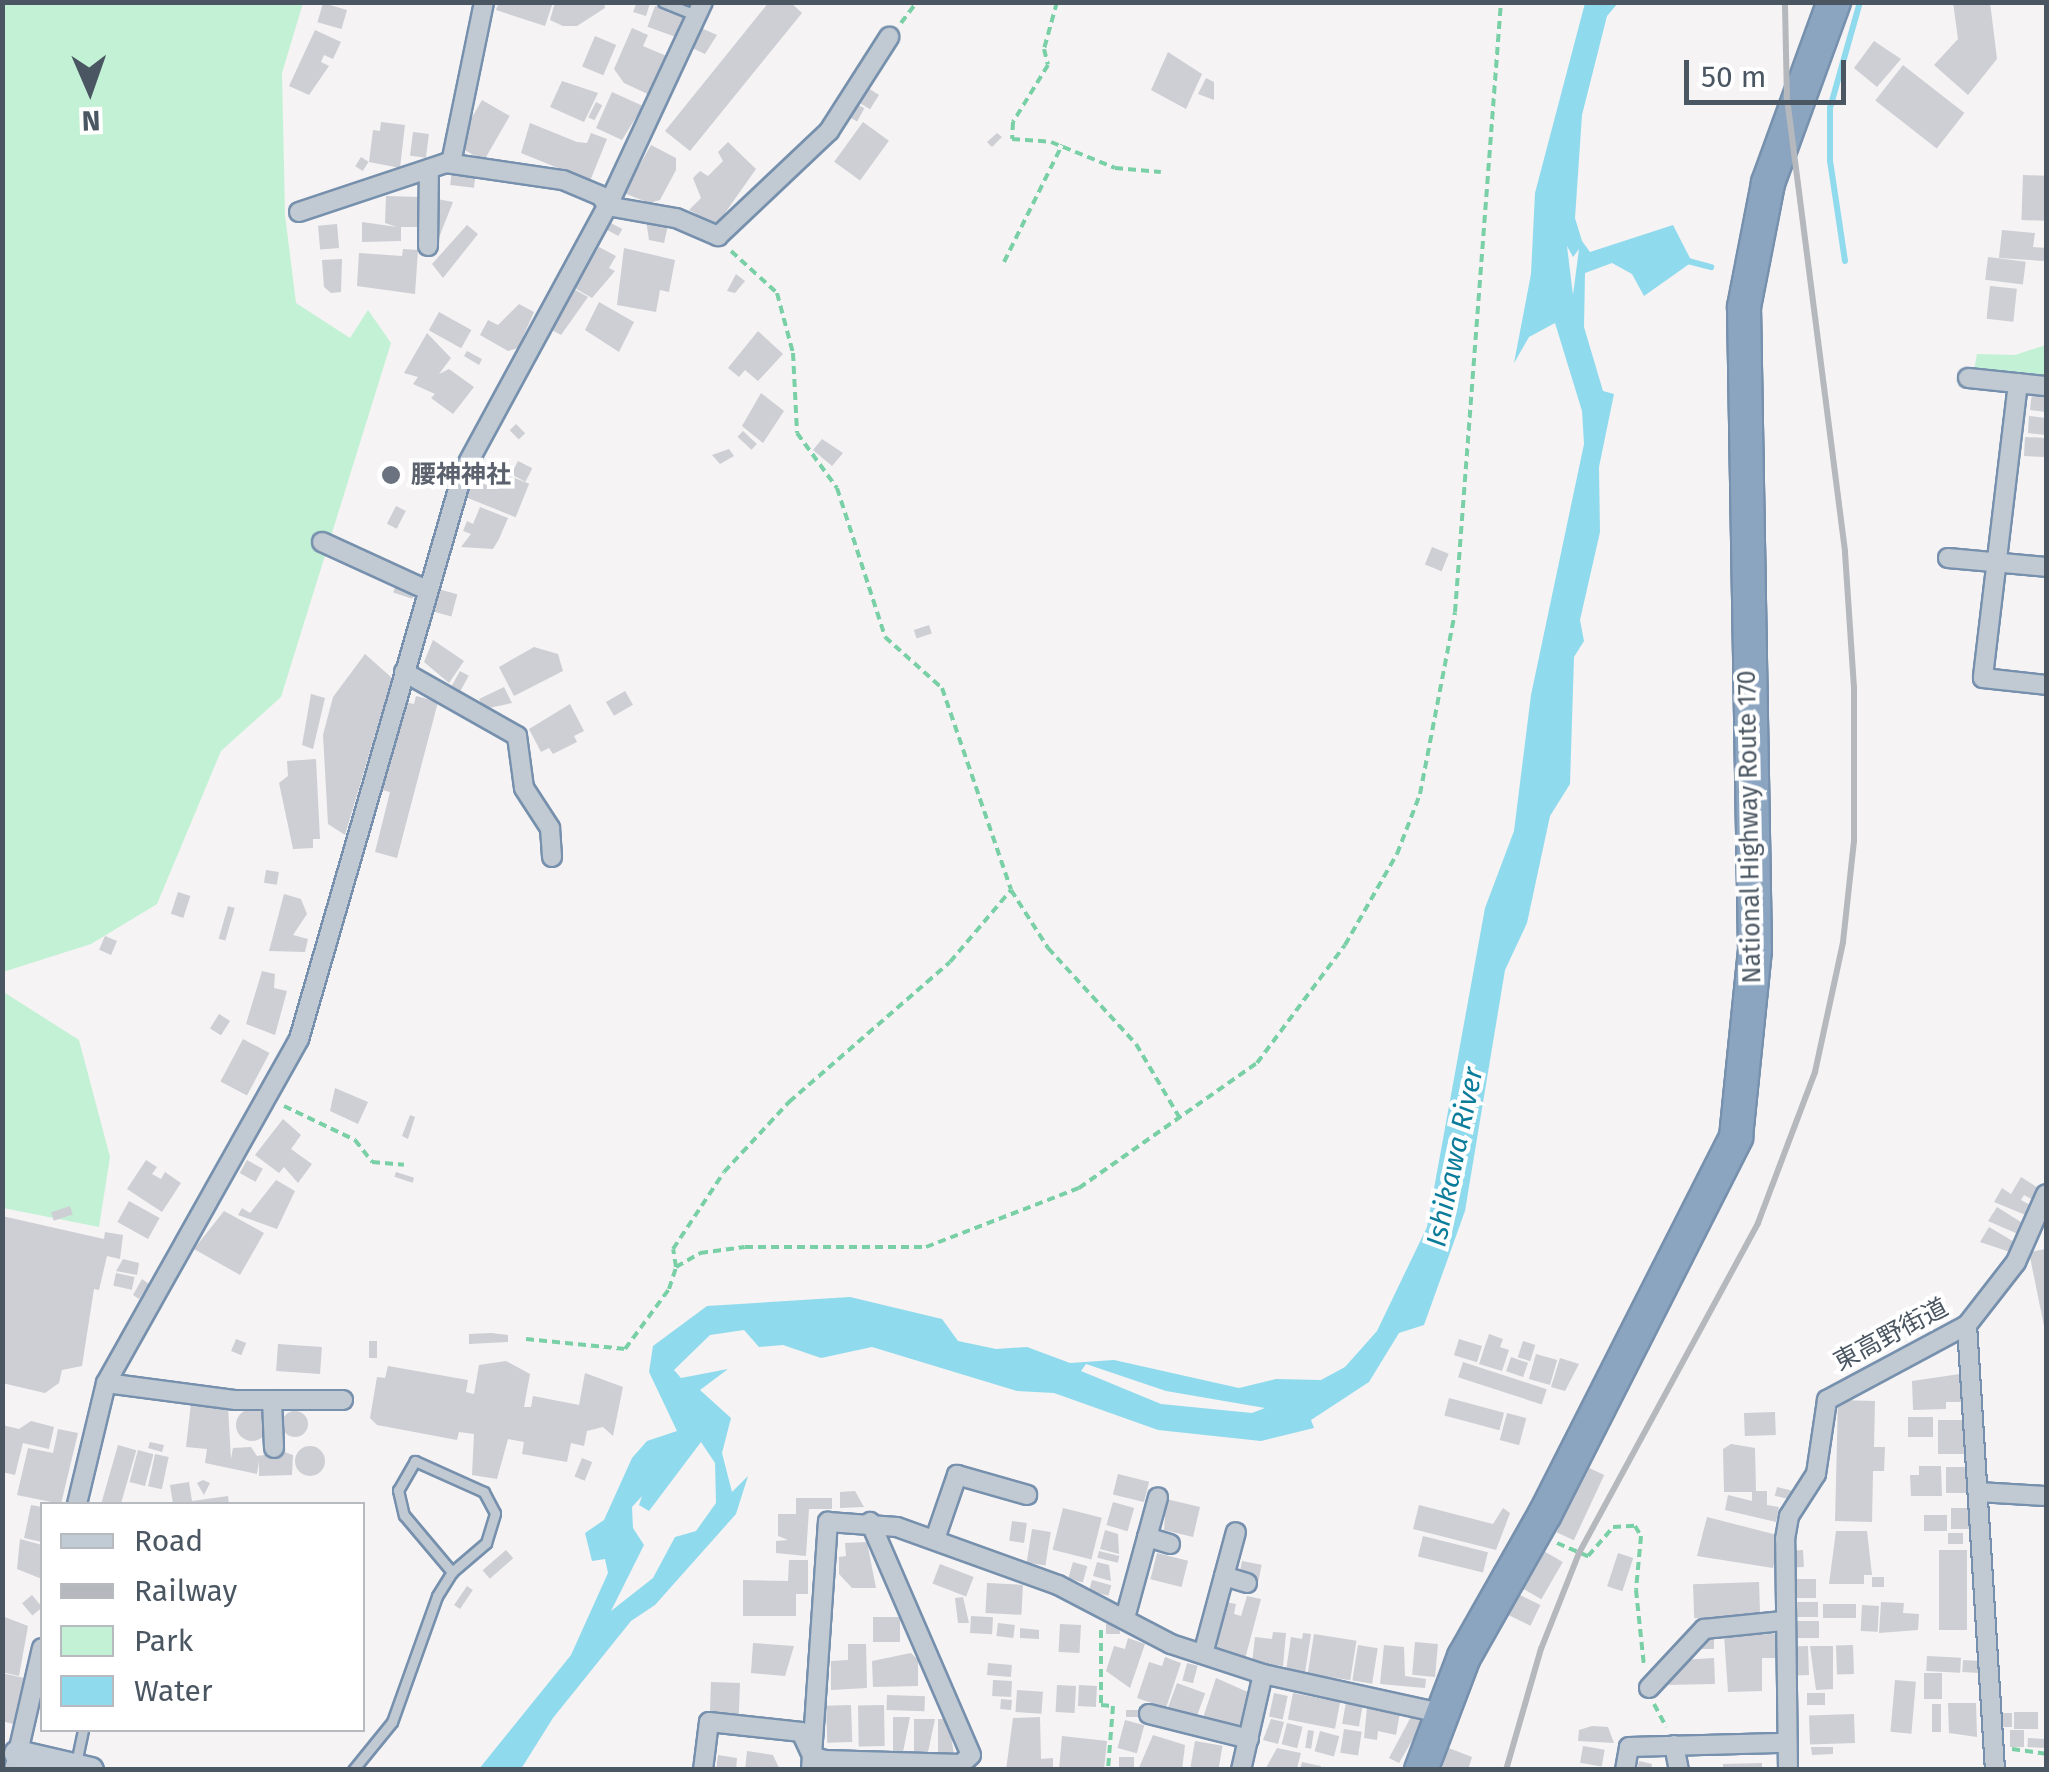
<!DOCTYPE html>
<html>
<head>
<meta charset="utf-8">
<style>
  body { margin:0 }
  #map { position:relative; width:2049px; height:1772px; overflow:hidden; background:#f5f3f3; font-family:"Fira Sans","Noto Sans JP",sans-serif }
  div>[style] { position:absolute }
  .green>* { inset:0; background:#c3f1d5 }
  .water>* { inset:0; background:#90daee }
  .stream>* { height:6px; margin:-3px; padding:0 3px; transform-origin:3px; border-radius:3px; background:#90daee }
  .building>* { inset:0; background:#cdcfd5; transform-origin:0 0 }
  .round { border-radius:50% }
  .path>* { height:4px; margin-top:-2px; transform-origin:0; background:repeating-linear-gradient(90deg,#7ad0a6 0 8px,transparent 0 13px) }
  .roads { filter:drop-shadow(2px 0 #7690ad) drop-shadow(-2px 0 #7690ad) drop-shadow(0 2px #7690ad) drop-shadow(0 -2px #7690ad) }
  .lane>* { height:9px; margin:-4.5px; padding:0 4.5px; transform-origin:4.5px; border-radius:4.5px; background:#c1cad2 }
  .street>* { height:18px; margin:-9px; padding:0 9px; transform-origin:9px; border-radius:9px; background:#c1cad2 }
  .secondary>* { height:25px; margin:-12.5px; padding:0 12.5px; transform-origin:12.5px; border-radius:12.5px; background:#c1cbd6 }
  .highway>* { height:32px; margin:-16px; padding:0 16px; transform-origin:16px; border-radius:16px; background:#8ba5c1 }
  .rail>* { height:6px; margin:-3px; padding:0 3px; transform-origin:3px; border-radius:3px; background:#b5b8bd }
  .dots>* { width:28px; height:28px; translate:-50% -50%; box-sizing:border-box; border:5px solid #fff; border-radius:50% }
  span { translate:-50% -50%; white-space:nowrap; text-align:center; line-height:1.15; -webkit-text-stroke:8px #fff; paint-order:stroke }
  .worship-label { font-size:25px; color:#5b616d; font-weight:700 }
  .left { translate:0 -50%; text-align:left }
  .street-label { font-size:25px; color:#4a5661 }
  .water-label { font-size:28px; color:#0c7c9b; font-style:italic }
  .frame { position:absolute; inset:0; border:5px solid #4a5661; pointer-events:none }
  .legend { position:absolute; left:40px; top:1502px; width:325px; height:230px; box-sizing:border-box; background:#fff; border:2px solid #b7bbc0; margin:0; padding:12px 18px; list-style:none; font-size:30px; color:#4a5661 }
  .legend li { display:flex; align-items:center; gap:20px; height:50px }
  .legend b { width:50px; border:2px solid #b7bbc0 }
  .north { position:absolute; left:40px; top:40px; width:100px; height:100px; -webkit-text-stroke:8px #fff; paint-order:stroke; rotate:178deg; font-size:28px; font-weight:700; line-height:40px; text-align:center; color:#4a5661 }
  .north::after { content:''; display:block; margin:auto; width:35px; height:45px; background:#4a5661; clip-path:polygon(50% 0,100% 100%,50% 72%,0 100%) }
  .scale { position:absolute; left:1684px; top:60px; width:162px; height:45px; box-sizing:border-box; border:5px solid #4a5661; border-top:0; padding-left:12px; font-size:30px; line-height:35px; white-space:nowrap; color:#4a5661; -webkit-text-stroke:8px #fff; paint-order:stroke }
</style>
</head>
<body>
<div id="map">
  <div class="green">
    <i style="clip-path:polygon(3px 3px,303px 3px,282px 73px,285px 215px,296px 303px,350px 338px,368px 310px,391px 343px,281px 697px,221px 751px,157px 904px,91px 944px,3px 972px)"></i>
    <i style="clip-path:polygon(2046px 345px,2046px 385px,1973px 376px,1977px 354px,2015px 355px)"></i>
    <i style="clip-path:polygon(2px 991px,79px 1040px,110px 1157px,99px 1227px,3px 1208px)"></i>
  </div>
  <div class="water">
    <i style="clip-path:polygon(evenodd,1585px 3px,1618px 3px,1607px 16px,1582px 115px,1575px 218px,1582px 241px,1590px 252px,1673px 225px,1692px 262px,1644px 296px,1632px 274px,1612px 263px,1585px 273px,1584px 327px,1603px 391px,1614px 394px,1599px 467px,1600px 532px,1580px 620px,1584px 641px,1574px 657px,1570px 784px,1550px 816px,1527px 923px,1505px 970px,1465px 1211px,1424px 1325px,1399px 1333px,1369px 1382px,1311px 1420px,1314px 1428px,1261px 1441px,1158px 1430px,1054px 1393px,1017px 1391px,872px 1347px,821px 1358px,783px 1345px,759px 1347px,744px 1330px,710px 1335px,674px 1370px,681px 1378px,728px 1369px,700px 1390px,731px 1418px,722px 1453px,732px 1492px,748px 1476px,736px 1514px,655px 1605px,631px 1621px,553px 1718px,521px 1769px,479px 1769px,571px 1655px,608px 1573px,605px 1559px,592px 1561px,585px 1533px,604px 1520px,632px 1458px,647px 1441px,677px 1431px,649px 1372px,653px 1346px,707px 1306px,850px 1297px,942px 1319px,958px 1341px,996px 1349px,1027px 1347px,1070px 1363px,1114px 1360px,1239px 1388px,1276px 1379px,1321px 1380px,1345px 1367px,1377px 1331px,1427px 1227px,1485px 908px,1514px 831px,1531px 695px,1584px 444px,1582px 411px,1555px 323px,1529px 337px,1514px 363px,1531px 274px,1535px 193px,1585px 3px,1567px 246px,1573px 257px,1579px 249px,1573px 295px,1567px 246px,1585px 3px,1086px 1364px,1166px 1391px,1265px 1408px,1252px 1413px,1161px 1404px,1081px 1371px,1086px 1364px,1585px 3px,701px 1442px,715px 1463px,716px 1503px,696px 1531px,675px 1537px,653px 1578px,611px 1611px,644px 1545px,633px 1528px,632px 1507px,642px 1496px,639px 1505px,649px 1511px,701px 1442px)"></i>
  </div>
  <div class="stream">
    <i style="left:1688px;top:261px;width:24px;rotate:15deg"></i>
    <i style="left:1845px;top:261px;width:101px;rotate:-98.5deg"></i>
    <i style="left:1830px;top:161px;width:53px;rotate:-90deg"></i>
    <i style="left:1830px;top:108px;width:110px;rotate:-74.2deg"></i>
  </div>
  <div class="building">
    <i style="clip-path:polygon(499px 2px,553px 2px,545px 26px,496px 10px)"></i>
    <i style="clip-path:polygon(555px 2px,604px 2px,605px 8px,577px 26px,563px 26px,550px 20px)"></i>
    <i style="clip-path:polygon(637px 2px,650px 3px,646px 16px,633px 12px)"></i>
    <i style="clip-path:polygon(769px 2px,790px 2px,802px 13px,690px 151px,665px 131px)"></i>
    <i style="clip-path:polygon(1953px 2px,1990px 2px,1997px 59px,1968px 95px,1934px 65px,1958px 39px)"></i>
    <i style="left:323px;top:3px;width:25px;height:20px;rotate:16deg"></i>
    <i style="left:655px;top:6px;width:33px;height:22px;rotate:20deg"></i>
    <i style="clip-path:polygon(632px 28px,648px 35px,643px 46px,669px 57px,652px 96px,624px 83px,614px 69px)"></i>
    <i style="clip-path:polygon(701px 28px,717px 35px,705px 54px,692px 48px)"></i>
    <i style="clip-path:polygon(315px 30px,341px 42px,333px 59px,324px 55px,321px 62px,329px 66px,309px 95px,289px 86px)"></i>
    <i style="left:595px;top:36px;width:23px;height:33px;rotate:23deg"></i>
    <i style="clip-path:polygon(1874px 41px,1901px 59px,1877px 87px,1854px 68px)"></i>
    <i style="clip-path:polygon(1168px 52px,1202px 74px,1186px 109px,1151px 90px)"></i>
    <i style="left:1903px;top:65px;width:78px;height:45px;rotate:38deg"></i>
    <i style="clip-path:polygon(1206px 78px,1214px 82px,1214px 100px,1198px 94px)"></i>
    <i style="clip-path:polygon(562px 81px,598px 93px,584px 122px,550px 107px)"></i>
    <i style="left:868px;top:88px;width:13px;height:17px;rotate:32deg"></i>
    <i style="clip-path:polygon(612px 92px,643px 106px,622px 140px,596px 128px)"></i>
    <i style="left:482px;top:100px;width:32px;height:52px;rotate:30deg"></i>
    <i style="left:596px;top:102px;width:7px;height:17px;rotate:27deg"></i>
    <i style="left:853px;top:102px;width:13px;height:15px;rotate:29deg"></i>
    <i style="clip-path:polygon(381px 122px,405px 125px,400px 168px,369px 162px,373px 130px,380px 131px)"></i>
    <i style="left:863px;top:122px;width:32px;height:49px;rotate:36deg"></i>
    <i style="clip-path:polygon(530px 123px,577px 142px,587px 143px,591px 133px,607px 139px,590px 181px,521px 153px)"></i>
    <i style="left:413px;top:132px;width:16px;height:24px;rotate:7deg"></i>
    <i style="clip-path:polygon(997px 133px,1002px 137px,992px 147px,987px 142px)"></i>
    <i style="clip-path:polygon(728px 142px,756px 169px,725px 213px,730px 218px,718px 226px,689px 210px,701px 198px,693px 178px,700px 171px,708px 176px,723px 161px,718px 152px)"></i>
    <i style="clip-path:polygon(651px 145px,676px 158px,676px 170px,660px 200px,649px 203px,624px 193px)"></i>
    <i style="left:361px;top:157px;width:9px;height:11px;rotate:32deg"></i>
    <i style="left:452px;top:170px;width:24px;height:15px;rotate:7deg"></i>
    <i style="left:2023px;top:175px;width:23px;height:45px;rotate:2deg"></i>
    <i style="clip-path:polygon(386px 196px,419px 197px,418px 227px,401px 227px,401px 241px,362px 242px,362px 222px,397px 227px,385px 223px)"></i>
    <i style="clip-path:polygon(437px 199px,453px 202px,438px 240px,429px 238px)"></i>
    <i style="clip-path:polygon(646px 220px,668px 225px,664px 243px,649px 240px)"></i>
    <i style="left:609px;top:222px;width:15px;height:8px;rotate:28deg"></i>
    <i style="left:337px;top:224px;width:24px;height:19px;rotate:85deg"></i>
    <i style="clip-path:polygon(467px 225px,478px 234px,443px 278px,432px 264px)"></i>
    <i style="clip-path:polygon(2002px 230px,2035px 233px,2033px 247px,2046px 248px,2044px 261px,1999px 258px)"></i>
    <i style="clip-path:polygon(599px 247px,616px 256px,609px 268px,615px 271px,592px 298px,573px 287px)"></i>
    <i style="clip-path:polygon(624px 248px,675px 260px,669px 292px,660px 290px,656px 312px,617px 305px)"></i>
    <i style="clip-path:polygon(403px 249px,418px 250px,415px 294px,357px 286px,359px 253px,402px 256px)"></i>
    <i style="left:1988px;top:257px;width:38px;height:23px;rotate:7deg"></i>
    <i style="clip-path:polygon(342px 259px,341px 292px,331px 293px,324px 287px,322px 260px)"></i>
    <i style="clip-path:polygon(736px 274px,745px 281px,735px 293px,727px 291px)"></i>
    <i style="left:1990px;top:286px;width:27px;height:33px;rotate:6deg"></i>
    <i style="clip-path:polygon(572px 288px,588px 297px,561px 335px,550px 329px)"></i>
    <i style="clip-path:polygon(599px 302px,634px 322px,619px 352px,585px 330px)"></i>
    <i style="clip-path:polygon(519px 304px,534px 312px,518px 348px,508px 351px,480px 335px,488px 320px,498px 325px)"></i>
    <i style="left:439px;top:312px;width:37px;height:21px;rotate:29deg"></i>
    <i style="clip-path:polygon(758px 331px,783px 354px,758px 381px,745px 370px,739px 377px,728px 368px)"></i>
    <i style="clip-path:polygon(427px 333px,451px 358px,439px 374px,449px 369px,474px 387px,453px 414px,431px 398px,435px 394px,413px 384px,418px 377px,404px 373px)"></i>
    <i style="clip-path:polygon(467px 351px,482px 359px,479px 365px,464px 356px)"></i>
    <i style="clip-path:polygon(2032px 392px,2046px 393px,2046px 412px,2030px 410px)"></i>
    <i style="clip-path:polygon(761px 393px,784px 411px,763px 443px,742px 426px)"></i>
    <i style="clip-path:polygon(2029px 416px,2046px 418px,2046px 435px,2028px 433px)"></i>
    <i style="left:516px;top:424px;width:13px;height:9px;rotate:45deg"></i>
    <i style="left:743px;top:431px;width:19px;height:8px;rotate:43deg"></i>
    <i style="left:2025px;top:437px;width:21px;height:19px;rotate:3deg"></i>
    <i style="clip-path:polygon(822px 439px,843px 453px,832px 466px,813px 450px)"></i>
    <i style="clip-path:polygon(729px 449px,734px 456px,720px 464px,712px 455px)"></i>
    <i style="left:518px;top:461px;width:16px;height:15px;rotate:27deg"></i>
    <i style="left:480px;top:464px;width:53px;height:36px;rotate:22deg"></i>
    <i style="left:396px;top:506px;width:11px;height:20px;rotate:27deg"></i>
    <i style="clip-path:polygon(480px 507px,508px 518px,499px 539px,493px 549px,461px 547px,471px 534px,463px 531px,467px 521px,473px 524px)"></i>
    <i style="left:1432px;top:547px;width:18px;height:19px;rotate:22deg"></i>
    <i style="left:396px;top:584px;width:20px;height:9px;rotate:18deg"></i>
    <i style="left:438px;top:589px;width:20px;height:23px;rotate:15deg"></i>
    <i style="left:929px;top:625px;width:9px;height:16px;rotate:72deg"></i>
    <i style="clip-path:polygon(433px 640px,464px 661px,449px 683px,424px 662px)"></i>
    <i style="clip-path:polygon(534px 647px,558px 654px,563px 671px,514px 696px,499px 667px)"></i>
    <i style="clip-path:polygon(365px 654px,392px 678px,345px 835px,328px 824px,323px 735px,333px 697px)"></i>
    <i style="left:460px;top:671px;width:10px;height:17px;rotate:29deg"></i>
    <i style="clip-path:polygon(504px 687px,512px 703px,484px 709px,479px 699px)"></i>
    <i style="left:625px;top:691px;width:16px;height:22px;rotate:60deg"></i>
    <i style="clip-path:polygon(311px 694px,325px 698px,313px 749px,302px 745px)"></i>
    <i style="clip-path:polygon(416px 696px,438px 702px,397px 858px,375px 852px,390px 792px,382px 790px,405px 702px,414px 704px)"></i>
    <i style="clip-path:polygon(570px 704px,584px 731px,574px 736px,577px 742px,553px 754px,549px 748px,541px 752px,529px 729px)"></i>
    <i style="clip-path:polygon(316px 759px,320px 839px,313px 839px,313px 848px,293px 849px,279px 783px,288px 776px,287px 761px)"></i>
    <i style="left:266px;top:870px;width:13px;height:13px;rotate:9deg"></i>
    <i style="left:178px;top:892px;width:13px;height:23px;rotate:18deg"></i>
    <i style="clip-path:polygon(284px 894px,301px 899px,307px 914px,293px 935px,308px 939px,305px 952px,269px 951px)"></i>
    <i style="left:228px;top:906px;width:7px;height:34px;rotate:16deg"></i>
    <i style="left:105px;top:936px;width:13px;height:15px;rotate:23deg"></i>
    <i style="clip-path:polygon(262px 971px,275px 974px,274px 988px,287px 991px,275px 1035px,246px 1024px)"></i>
    <i style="left:219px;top:1014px;width:13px;height:17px;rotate:32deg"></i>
    <i style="left:243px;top:1039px;width:30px;height:48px;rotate:28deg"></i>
    <i style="clip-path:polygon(335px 1088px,368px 1102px,358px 1124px,330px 1111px)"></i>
    <i style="clip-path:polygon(410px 1115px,415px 1117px,408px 1139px,402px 1136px)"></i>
    <i style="clip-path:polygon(283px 1119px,301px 1135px,291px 1149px,312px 1164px,298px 1183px,284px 1167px,279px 1173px,255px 1155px)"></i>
    <i style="clip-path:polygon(146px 1160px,157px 1167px,152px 1174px,161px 1179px,165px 1172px,181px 1183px,162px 1212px,127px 1189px)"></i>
    <i style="left:247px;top:1160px;width:18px;height:15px;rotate:29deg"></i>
    <i style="left:396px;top:1172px;width:19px;height:5px;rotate:18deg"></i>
    <i style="clip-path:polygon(2021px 1177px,2040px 1189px,2033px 1200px,2024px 1195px,2021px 1200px,2034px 1207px,2028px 1216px,1994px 1202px,2002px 1188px,2011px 1194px)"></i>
    <i style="clip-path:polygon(276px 1180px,295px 1191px,277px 1229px,238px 1215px,242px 1208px,250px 1213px)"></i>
    <i style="left:129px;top:1201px;width:35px;height:24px;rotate:29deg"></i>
    <i style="left:70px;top:1206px;width:9px;height:20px;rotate:72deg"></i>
    <i style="clip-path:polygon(1997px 1207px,2024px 1224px,2018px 1234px,1988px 1221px)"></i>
    <i style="clip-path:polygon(224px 1211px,264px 1233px,240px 1275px,194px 1249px)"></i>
    <i style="clip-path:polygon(2px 1216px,104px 1239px,105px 1232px,123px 1235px,120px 1259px,107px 1256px,99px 1290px,94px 1289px,82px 1366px,62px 1370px,59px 1383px,45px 1393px,2px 1383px)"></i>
    <i style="clip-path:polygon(1989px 1227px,2016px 1243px,2010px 1252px,1980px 1242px)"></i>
    <i style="clip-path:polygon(2046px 1249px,2046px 1331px,2045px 1331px,2029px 1252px)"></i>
    <i style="clip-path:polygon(123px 1259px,139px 1263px,137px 1275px,116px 1271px)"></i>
    <i style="left:116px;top:1273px;width:19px;height:13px;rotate:12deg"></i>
    <i style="clip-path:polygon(142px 1279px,149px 1284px,139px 1299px,133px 1295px)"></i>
    <i style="clip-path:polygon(491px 1333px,508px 1335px,508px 1342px,469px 1344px,469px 1334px)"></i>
    <i style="clip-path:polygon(1489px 1334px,1503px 1339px,1500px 1347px,1509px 1350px,1502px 1371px,1479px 1364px)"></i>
    <i style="left:236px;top:1339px;width:11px;height:13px;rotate:22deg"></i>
    <i style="left:1459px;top:1339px;width:24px;height:17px;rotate:17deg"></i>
    <i style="left:369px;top:1341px;width:8px;height:17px"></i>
    <i style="left:1523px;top:1341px;width:13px;height:17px;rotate:18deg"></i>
    <i style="left:278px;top:1344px;width:44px;height:27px;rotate:4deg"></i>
    <i style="left:1536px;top:1354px;width:22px;height:26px;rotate:16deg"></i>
    <i style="left:1511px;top:1357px;width:18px;height:15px;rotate:19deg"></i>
    <i style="clip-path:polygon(1560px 1358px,1579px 1364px,1565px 1391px,1551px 1387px)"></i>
    <i style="clip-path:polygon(506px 1361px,530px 1374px,524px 1407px,531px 1407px,533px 1396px,579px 1405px,585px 1373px,623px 1387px,613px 1436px,603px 1427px,587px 1431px,584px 1446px,571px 1443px,567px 1462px,522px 1454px,524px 1442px,508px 1439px,497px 1479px,472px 1475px,474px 1434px,459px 1432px,457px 1440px,377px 1425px,370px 1418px,377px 1377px,385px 1378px,388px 1366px,468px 1380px,466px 1392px,474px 1394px,479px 1365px)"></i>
    <i style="left:1463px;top:1362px;width:88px;height:16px;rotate:18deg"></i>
    <i style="clip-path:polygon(1960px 1374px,1961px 1402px,1946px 1402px,1946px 1409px,1913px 1410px,1912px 1381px)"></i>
    <i style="left:1449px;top:1398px;width:57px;height:18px;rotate:15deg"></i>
    <i style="clip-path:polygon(1838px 1400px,1875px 1401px,1874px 1447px,1885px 1447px,1884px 1471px,1873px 1471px,1872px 1522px,1835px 1521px)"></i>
    <i style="clip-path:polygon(191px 1403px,228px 1407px,231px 1459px,233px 1448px,251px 1447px,257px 1456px,284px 1452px,293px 1455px,292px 1475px,259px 1476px,259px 1461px,257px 1474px,205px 1463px,207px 1449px,186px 1447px)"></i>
    <i class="round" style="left:236px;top:1409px;width:32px;height:32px"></i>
    <i class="round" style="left:282px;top:1411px;width:26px;height:26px"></i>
    <i style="left:1775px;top:1412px;width:23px;height:31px;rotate:88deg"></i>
    <i style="left:1507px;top:1413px;width:20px;height:28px;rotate:15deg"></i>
    <i style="left:1933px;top:1417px;width:20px;height:25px;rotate:90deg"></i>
    <i style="left:1938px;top:1420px;width:26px;height:34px"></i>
    <i style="clip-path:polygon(31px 1421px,54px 1427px,49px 1449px,23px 1443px,15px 1475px,2px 1472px,2px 1425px,19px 1429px)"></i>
    <i style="clip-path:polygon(58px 1429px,78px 1433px,61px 1504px,17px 1495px,28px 1448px,53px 1453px)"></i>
    <i style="clip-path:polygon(150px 1442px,164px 1445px,162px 1452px,148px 1448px)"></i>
    <i style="clip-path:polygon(1731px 1444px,1755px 1448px,1756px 1491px,1767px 1491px,1767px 1505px,1779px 1507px,1776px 1522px,1725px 1510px,1728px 1495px,1752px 1501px,1752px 1492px,1724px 1492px,1723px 1449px)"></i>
    <i style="left:118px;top:1445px;width:19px;height:61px;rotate:16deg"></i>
    <i class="round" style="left:295px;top:1446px;width:30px;height:30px"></i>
    <i style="left:138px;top:1450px;width:16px;height:33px;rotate:15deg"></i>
    <i style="left:155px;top:1454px;width:14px;height:33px;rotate:12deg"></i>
    <i style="left:582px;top:1458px;width:11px;height:20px;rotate:22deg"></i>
    <i style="clip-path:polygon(1919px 1466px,1941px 1466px,1942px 1496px,1911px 1496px,1910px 1475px,1919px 1475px)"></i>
    <i style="left:1587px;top:1467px;width:19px;height:72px;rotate:25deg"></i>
    <i style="left:1946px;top:1467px;width:20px;height:26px"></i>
    <i style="left:1118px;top:1474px;width:32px;height:21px;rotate:14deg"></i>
    <i style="clip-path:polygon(203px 1480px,210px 1483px,204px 1495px,197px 1483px)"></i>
    <i style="clip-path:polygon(189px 1482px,192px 1501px,228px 1496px,229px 1504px,173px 1504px,170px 1485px)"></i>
    <i style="left:1777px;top:1487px;width:16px;height:9px;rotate:14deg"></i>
    <i style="clip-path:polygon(855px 1491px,864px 1507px,840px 1508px,840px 1492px)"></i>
    <i style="clip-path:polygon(796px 1498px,832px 1498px,832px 1509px,809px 1509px,806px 1556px,776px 1553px,776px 1541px,788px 1540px,778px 1536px,778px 1514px,796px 1514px)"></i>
    <i style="clip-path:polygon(1166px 1499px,1200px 1507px,1193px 1537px,1164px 1530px)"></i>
    <i style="left:1113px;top:1502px;width:22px;height:24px;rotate:16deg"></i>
    <i style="clip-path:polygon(31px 1505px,42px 1507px,42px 1542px,24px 1538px)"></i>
    <i style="clip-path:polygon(1419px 1505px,1493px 1524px,1503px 1508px,1510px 1513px,1496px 1550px,1413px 1529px)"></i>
    <i style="left:1063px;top:1508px;width:40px;height:43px;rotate:14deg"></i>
    <i style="left:1951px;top:1508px;width:18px;height:21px"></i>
    <i style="left:1924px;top:1515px;width:23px;height:16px"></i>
    <i style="clip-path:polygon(1707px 1517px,1781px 1536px,1773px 1568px,1697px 1556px)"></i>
    <i style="left:1012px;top:1521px;width:15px;height:20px;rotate:8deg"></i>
    <i style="left:1032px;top:1529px;width:19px;height:34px;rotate:9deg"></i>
    <i style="clip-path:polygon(1105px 1530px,1118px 1534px,1119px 1554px,1100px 1549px)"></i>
    <i style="clip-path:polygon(1836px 1531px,1867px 1531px,1872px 1575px,1864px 1575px,1864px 1584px,1829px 1584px)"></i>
    <i style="left:1948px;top:1533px;width:15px;height:11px"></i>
    <i style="left:1423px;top:1536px;width:67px;height:21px;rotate:14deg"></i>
    <i style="clip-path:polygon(20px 1539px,42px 1545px,42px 1579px,17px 1569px)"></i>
    <i style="clip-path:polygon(867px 1542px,876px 1588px,852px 1588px,839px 1574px,839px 1557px,846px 1556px,845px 1543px)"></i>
    <i style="left:506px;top:1550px;width:11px;height:31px;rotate:49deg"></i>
    <i style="left:1542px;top:1550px;width:24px;height:43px;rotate:30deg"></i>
    <i style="left:1803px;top:1550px;width:17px;height:12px;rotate:87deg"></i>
    <i style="left:1939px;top:1550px;width:28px;height:80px"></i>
    <i style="left:1099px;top:1551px;width:21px;height:7px;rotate:14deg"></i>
    <i style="left:1157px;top:1553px;width:32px;height:27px;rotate:14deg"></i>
    <i style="left:1618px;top:1553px;width:16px;height:35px;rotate:18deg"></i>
    <i style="clip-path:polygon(789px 1560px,808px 1560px,808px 1594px,796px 1594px,796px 1616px,743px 1616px,743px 1580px,788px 1581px)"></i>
    <i style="left:1242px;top:1561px;width:20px;height:16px;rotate:11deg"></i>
    <i style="left:1073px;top:1562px;width:15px;height:17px;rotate:16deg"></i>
    <i style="clip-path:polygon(1097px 1562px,1109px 1565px,1111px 1581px,1093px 1576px)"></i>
    <i style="left:940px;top:1564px;width:36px;height:21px;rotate:21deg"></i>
    <i style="left:1872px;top:1577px;width:12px;height:10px"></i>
    <i style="left:1795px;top:1579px;width:21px;height:19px"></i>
    <i style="left:1092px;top:1580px;width:20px;height:11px;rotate:15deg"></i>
    <i style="left:1759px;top:1582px;width:34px;height:66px;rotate:88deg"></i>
    <i style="left:987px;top:1583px;width:36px;height:30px;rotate:3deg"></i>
    <i style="left:467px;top:1586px;width:7px;height:23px;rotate:34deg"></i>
    <i style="left:1518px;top:1594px;width:25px;height:23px;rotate:26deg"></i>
    <i style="left:32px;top:1595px;width:16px;height:13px;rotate:50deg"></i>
    <i style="clip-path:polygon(1247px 1596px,1261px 1599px,1245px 1659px,1213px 1651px,1225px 1602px,1236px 1604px,1234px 1614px,1241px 1616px)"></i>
    <i style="clip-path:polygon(963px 1597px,969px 1623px,958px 1623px,955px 1598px)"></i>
    <i style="left:1818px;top:1602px;width:15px;height:27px;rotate:90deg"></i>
    <i style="clip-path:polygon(1881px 1602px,1904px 1603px,1903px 1613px,1919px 1614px,1918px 1630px,1879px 1633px)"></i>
    <i style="left:1856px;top:1604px;width:14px;height:33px;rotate:90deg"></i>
    <i style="left:1862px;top:1605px;width:17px;height:26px;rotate:3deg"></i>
    <i style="clip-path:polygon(2px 1616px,28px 1626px,19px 1676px,2px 1672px)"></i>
    <i style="left:971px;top:1616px;width:22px;height:17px;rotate:3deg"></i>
    <i style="left:873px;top:1617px;width:27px;height:25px"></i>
    <i style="left:1797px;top:1621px;width:22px;height:17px"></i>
    <i style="left:998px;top:1623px;width:17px;height:13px;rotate:7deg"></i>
    <i style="clip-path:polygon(1119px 1623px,1120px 1634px,1106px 1634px,1106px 1624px)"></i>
    <i style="left:1060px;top:1624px;width:21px;height:28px;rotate:3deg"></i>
    <i style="clip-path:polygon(1020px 1628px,1039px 1630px,1039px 1639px,1020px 1638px)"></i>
    <i style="clip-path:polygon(1273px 1632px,1286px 1633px,1283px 1666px,1252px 1663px,1255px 1637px,1272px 1639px)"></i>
    <i style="clip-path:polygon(1303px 1633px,1311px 1634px,1305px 1673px,1286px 1671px,1291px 1637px,1302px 1639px)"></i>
    <i style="left:1314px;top:1634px;width:43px;height:40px;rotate:9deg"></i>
    <i style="clip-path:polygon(1775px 1634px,1776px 1658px,1762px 1658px,1762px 1691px,1728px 1692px,1724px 1635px)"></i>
    <i style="left:1698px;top:1637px;width:16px;height:12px"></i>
    <i style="clip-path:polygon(1128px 1638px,1145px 1644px,1130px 1688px,1106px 1671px,1114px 1646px,1125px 1649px)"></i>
    <i style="left:1415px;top:1642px;width:23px;height:33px;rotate:5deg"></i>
    <i style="clip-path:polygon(753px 1643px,794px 1646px,785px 1676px,751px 1673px)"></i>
    <i style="clip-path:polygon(848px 1644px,866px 1644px,867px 1688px,831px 1690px,831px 1661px,848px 1660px)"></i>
    <i style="left:1358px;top:1645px;width:20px;height:36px;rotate:9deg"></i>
    <i style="clip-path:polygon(1384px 1645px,1404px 1647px,1405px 1676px,1426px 1679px,1425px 1688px,1380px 1684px)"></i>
    <i style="left:1853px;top:1645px;width:29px;height:17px;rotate:88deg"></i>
    <i style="left:1808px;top:1646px;width:29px;height:15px;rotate:88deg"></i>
    <i style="clip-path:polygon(1810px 1646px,1833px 1646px,1833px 1689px,1816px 1690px)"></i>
    <i style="clip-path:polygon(911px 1653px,918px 1660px,918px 1686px,873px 1687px,872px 1661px)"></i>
    <i style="left:1927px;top:1656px;width:34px;height:15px;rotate:3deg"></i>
    <i style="clip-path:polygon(1165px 1657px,1181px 1663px,1166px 1708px,1137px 1698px,1149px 1662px,1162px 1666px)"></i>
    <i style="clip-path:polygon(1714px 1658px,1715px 1684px,1664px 1685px,1664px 1675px,1682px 1660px)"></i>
    <i style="left:1963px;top:1660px;width:18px;height:12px;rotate:3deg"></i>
    <i style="left:988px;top:1663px;width:24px;height:12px;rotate:5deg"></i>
    <i style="left:1187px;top:1663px;width:11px;height:18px;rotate:15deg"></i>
    <i style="clip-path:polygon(2px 1673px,24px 1678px,13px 1724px,2px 1721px)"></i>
    <i style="left:1924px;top:1673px;width:18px;height:26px"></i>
    <i style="clip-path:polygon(1216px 1678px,1250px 1693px,1239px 1726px,1203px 1718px)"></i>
    <i style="left:993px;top:1680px;width:19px;height:16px;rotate:3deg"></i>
    <i style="left:1895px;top:1680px;width:21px;height:52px;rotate:5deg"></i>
    <i style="left:711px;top:1682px;width:29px;height:31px;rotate:2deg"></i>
    <i style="left:1177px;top:1683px;width:30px;height:27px;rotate:20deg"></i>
    <i style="left:1057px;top:1685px;width:19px;height:27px;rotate:3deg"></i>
    <i style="left:1079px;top:1685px;width:18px;height:21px;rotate:3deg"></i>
    <i style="left:1017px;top:1690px;width:26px;height:22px;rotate:4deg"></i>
    <i style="left:1274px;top:1693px;width:14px;height:24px;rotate:12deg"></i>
    <i style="left:1293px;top:1693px;width:48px;height:27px;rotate:11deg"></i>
    <i style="left:1807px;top:1693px;width:18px;height:12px"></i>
    <i style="left:887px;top:1695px;width:38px;height:15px;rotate:2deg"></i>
    <i style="left:1001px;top:1699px;width:11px;height:10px;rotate:5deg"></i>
    <i style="left:1346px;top:1702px;width:17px;height:22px;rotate:10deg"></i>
    <i style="clip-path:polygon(1948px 1703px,1976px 1703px,1977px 1737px,1949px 1733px)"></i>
    <i style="left:1932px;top:1704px;width:9px;height:28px"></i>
    <i style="left:851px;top:1705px;width:37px;height:25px;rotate:88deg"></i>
    <i style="left:884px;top:1705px;width:41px;height:26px;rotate:89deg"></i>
    <i style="clip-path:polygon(1367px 1707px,1400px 1713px,1396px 1735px,1378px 1731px,1377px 1740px,1364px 1738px)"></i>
    <i style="left:1126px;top:1710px;width:15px;height:7px"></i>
    <i style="left:2014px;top:1712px;width:24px;height:17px"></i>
    <i style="clip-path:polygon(1413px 1713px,1424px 1720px,1399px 1763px,1389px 1758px)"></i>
    <i style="left:1997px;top:1713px;width:15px;height:14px"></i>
    <i style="left:1854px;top:1714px;width:29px;height:45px;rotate:88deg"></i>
    <i style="clip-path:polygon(893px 1717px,910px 1717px,903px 1752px,893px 1752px)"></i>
    <i style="clip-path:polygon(1040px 1717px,1041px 1759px,1053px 1758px,1053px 1770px,1006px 1770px,1013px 1718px)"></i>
    <i style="clip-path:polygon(914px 1719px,935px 1719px,928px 1752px,914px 1752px)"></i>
    <i style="clip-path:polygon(938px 1719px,948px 1719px,954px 1754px,938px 1754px)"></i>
    <i style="clip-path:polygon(1271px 1719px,1284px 1722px,1278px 1744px,1263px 1740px)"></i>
    <i style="left:1125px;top:1720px;width:20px;height:29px;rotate:15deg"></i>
    <i style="left:1287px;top:1723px;width:16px;height:22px;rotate:14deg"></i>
    <i style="clip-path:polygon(1592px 1726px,1608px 1727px,1614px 1743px,1578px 1741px,1579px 1730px)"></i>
    <i style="left:1344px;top:1729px;width:18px;height:24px;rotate:9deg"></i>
    <i style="left:1308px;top:1730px;width:6px;height:18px;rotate:9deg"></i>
    <i style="left:2010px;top:1730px;width:14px;height:17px"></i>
    <i style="left:1320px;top:1731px;width:20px;height:21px;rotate:15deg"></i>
    <i style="clip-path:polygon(1153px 1735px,1185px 1745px,1182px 1770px,1138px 1770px)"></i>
    <i style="clip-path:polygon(1062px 1736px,1107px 1741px,1104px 1769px,1059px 1770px)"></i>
    <i style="left:2028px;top:1738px;width:17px;height:9px;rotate:3deg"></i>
    <i style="left:1195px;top:1741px;width:28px;height:26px;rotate:10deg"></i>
    <i style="left:1583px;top:1746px;width:22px;height:17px;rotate:10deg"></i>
    <i style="clip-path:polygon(1446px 1747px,1472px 1757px,1468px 1770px,1442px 1770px)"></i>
    <i style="clip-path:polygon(1811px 1747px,1833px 1747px,1833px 1754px,1812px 1755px)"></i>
    <i style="clip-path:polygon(1277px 1748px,1301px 1753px,1297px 1768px,1266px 1768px)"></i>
    <i style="clip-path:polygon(747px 1751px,773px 1755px,780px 1770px,745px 1770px)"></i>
    <i style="clip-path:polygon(718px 1755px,737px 1758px,736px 1770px,716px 1770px)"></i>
    <i style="left:1119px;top:1757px;width:15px;height:13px"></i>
    <i style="clip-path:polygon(1639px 1761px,1652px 1764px,1651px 1770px,1637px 1770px)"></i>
    <i style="clip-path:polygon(1302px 1762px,1321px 1766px,1320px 1770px,1300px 1770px)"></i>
    <i style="clip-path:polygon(1762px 1763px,1762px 1770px,1723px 1770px,1723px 1764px)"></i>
  </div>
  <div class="path">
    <i style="left:1057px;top:2px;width:49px;rotate:105.5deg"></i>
    <i style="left:1044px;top:49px;width:16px;rotate:76deg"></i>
    <i style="left:1048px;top:65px;width:67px;rotate:121.6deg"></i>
    <i style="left:1013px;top:122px;width:17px;rotate:93deg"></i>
    <i style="left:1012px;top:139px;width:39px;rotate:4deg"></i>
    <i style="left:1051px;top:142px;width:69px;rotate:22.1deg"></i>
    <i style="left:1115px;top:168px;width:46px;rotate:5deg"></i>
    <i style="left:901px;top:23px;width:26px;rotate:-53deg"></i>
    <i style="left:731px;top:251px;width:62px;rotate:42.4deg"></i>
    <i style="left:777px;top:293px;width:62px;rotate:75.1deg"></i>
    <i style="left:793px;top:353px;width:80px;rotate:87.1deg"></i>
    <i style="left:797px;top:433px;width:68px;rotate:54deg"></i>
    <i style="left:837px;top:488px;width:157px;rotate:72.1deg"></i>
    <i style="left:885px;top:637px;width:76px;rotate:41.8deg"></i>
    <i style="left:942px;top:688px;width:213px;rotate:71.1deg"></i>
    <i style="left:1011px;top:890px;width:69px;rotate:57.5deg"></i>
    <i style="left:1048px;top:948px;width:130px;rotate:47.5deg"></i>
    <i style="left:1136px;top:1044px;width:88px;rotate:59.4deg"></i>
    <i style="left:1004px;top:262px;width:131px;rotate:-63.6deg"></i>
    <i style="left:284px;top:1106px;width:79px;rotate:25.6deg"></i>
    <i style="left:355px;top:1140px;width:28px;rotate:52deg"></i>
    <i style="left:372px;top:1162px;width:32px;rotate:5deg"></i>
    <i style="left:676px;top:1267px;width:28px;rotate:-30deg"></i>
    <i style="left:700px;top:1253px;width:45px;rotate:-7.6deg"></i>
    <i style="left:745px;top:1247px;width:181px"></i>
    <i style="left:926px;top:1247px;width:164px;rotate:-21.1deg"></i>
    <i style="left:1079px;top:1188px;width:218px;rotate:-35.1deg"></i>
    <i style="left:1257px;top:1063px;width:147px;rotate:-53.3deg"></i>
    <i style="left:1345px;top:945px;width:105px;rotate:-60.3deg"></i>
    <i style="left:1397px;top:854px;width:64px;rotate:-69deg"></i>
    <i style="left:1420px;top:794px;width:185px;rotate:-79.1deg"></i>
    <i style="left:1455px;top:612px;width:612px;rotate:-85.69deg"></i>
    <i style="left:526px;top:1339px;width:100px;rotate:5.8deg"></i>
    <i style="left:625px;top:1349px;width:74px;rotate:-53.7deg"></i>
    <i style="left:669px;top:1289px;width:23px;rotate:-72deg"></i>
    <i style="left:676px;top:1267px;width:18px;rotate:-99deg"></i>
    <i style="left:673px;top:1249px;width:92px;rotate:-56.5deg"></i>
    <i style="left:724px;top:1172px;width:96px;rotate:-47.1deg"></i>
    <i style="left:789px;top:1102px;width:213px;rotate:-41deg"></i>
    <i style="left:950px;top:962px;width:94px;rotate:-49.7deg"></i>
    <i style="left:1557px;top:1543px;width:34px;rotate:23deg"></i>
    <i style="left:1588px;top:1556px;width:38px;rotate:-49deg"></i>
    <i style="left:1613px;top:1527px;width:22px;rotate:-3deg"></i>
    <i style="left:1635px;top:1526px;width:12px;rotate:59deg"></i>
    <i style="left:1641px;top:1536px;width:54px;rotate:95.3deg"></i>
    <i style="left:1636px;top:1590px;width:76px;rotate:84deg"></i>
    <i style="left:1101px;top:1630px;width:75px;rotate:90deg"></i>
    <i style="left:1101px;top:1705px;width:12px;rotate:5deg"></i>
    <i style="left:1113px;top:1706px;width:64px;rotate:94.5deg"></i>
    <i style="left:1654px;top:1704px;width:26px;rotate:62deg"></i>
    <i style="left:2012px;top:1749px;width:34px;rotate:8deg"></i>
  </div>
  <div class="roads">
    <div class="lane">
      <i style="left:663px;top:2px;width:35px;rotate:22deg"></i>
      <i style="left:76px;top:1763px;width:34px;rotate:-78deg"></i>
      <i style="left:353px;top:1770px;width:62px;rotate:-50.9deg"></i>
      <i style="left:392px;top:1722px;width:134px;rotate:-70.3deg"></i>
      <i style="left:437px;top:1596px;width:28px;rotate:-58deg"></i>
      <i style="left:452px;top:1572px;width:45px;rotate:-40.5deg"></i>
      <i style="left:486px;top:1543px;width:31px;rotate:-73deg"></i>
      <i style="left:495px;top:1513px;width:24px;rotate:-118deg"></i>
      <i style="left:484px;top:1492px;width:76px;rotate:-155.8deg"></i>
      <i style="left:415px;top:1461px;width:34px;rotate:120deg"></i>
      <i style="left:398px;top:1490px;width:26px;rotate:77deg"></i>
      <i style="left:404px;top:1515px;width:75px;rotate:49.9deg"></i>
    </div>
    <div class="street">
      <i style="left:451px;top:163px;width:164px;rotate:-78.4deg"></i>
      <i style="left:299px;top:212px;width:155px;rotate:-18.4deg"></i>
      <i style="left:446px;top:163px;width:118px;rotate:8.3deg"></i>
      <i style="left:563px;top:180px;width:41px;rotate:22.8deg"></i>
      <i style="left:601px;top:196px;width:12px;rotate:59deg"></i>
      <i style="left:607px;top:206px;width:70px;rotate:9.9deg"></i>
      <i style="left:676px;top:218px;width:46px;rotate:23.2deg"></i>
      <i style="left:718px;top:236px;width:153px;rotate:-43.4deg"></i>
      <i style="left:829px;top:131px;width:112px;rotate:-57.4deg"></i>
      <i style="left:428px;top:246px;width:77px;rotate:-89.3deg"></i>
      <i style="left:1968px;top:378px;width:78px;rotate:5.9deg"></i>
      <i style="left:2018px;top:383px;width:297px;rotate:96.8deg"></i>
      <i style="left:1983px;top:678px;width:63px;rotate:6.3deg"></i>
      <i style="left:322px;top:542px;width:115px;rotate:24.6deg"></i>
      <i style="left:1948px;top:558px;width:98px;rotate:5.2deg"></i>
      <i style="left:404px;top:672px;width:130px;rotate:29.5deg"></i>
      <i style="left:517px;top:736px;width:52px;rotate:82.3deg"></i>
      <i style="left:524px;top:788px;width:48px;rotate:57deg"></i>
      <i style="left:550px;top:828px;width:29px;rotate:86deg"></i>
      <i style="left:1967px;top:1325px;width:446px;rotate:86.4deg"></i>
      <i style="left:106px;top:1383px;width:131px;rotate:7.5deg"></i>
      <i style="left:236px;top:1400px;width:107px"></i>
      <i style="left:272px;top:1400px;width:48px;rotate:87.6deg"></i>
      <i style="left:1979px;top:1492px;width:65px;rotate:3.5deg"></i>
      <i style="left:77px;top:1504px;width:124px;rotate:-76.5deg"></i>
      <i style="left:106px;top:1383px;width:394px;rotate:-60.7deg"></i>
      <i style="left:299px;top:1039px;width:590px;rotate:-73.87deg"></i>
      <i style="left:463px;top:472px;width:308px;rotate:-61.5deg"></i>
      <i style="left:610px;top:201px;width:220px;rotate:-65deg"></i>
      <i style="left:1147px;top:1537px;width:24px;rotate:17deg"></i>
      <i style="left:935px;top:1539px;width:68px;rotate:-71deg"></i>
      <i style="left:957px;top:1475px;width:73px;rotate:15.9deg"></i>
      <i style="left:1224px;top:1576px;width:24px;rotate:17deg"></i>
      <i style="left:1125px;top:1618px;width:125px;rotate:-74.7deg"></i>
      <i style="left:1203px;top:1654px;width:126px;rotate:-74.9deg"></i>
      <i style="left:1649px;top:1688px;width:81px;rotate:-47deg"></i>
      <i style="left:1704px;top:1629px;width:79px;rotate:-5.8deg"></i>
      <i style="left:1149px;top:1714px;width:103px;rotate:14deg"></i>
      <i style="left:1674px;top:1745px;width:25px;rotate:79deg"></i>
      <i style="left:14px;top:1770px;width:125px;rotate:-77.1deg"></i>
      <i style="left:703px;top:1770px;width:48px;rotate:-82.9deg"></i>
      <i style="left:709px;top:1722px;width:93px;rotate:6.2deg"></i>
      <i style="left:801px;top:1732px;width:26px;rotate:65deg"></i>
      <i style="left:812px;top:1756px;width:14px;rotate:17deg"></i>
      <i style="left:825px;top:1760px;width:136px;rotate:1.7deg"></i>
      <i style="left:961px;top:1764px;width:13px;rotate:-42deg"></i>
      <i style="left:971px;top:1755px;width:254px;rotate:-113.4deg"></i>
      <i style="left:811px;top:1770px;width:249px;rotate:-86.1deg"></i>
      <i style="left:828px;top:1522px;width:69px;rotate:4.1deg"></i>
      <i style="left:897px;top:1527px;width:171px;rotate:19.8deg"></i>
      <i style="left:1058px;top:1585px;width:127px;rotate:27.6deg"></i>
      <i style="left:1171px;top:1644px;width:97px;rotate:18.1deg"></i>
      <i style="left:1263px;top:1674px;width:181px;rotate:12.4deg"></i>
      <i style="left:1241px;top:1770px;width:98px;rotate:-77.1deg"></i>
      <i style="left:1625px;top:1770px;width:23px;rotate:-80deg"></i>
      <i style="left:1629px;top:1747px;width:158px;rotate:-1.5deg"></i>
      <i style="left:1788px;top:1770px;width:231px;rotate:-90.7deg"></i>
      <i style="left:1785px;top:1539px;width:23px;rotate:-80deg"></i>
      <i style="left:1789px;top:1516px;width:50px;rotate:-57.3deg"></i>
      <i style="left:1816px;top:1474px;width:75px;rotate:-81.5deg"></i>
      <i style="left:1827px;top:1400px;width:159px;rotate:-28.2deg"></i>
      <i style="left:1967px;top:1325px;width:80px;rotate:-52.1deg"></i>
      <i style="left:2016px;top:1262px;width:74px;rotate:-66.2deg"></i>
    </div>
    <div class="secondary">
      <i style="left:17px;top:1753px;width:75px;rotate:13.1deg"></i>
    </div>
    <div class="highway">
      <i style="left:1421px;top:1770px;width:121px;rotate:-69.2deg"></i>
      <i style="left:1464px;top:1657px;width:164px;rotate:-60.5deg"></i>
      <i style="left:1545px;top:1514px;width:423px;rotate:-63.1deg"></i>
      <i style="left:1736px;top:1137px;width:188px;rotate:-84.2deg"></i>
      <i style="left:1755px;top:950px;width:643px;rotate:-90.98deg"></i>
      <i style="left:1744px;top:307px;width:126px;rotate:-79deg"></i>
      <i style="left:1768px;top:183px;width:193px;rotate:-70deg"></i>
    </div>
  </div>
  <div class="rail">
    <i style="left:1506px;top:1770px;width:126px;rotate:-73.9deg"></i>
    <i style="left:1541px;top:1649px;width:103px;rotate:-68.4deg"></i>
    <i style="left:1579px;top:1553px;width:375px;rotate:-61.5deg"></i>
    <i style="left:1758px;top:1223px;width:161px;rotate:-69.3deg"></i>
    <i style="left:1815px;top:1072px;width:133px;rotate:-77.8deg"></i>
    <i style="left:1843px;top:942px;width:102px;rotate:-83.8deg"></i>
    <i style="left:1854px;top:841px;width:153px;rotate:-90deg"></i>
    <i style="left:1854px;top:688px;width:137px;rotate:-93.8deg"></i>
    <i style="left:1845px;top:551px;width:455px;rotate:-97.3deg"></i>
    <i style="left:1787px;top:100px;width:98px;rotate:-91.2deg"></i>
  </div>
  <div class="dots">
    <i style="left:391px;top:475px;background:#6b7280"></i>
  </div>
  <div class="worship-label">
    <span class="left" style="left:411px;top:475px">腰神神社</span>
  </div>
  <div class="street-label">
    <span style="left:1750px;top:827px;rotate:-91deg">National Highway Route 170</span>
    <span style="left:1891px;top:1335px;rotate:-28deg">東高野街道</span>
  </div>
  <div class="water-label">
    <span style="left:1455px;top:1157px;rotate:-78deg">Ishikawa River</span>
  </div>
  <div class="frame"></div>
  <ul class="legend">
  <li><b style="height:12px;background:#c1cbd6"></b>Road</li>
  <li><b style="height:12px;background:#b5b8bd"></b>Railway</li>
  <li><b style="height:28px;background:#c3f1d5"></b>Park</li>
  <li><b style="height:28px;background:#90daee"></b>Water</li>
  </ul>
  <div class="north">N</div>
  <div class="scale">50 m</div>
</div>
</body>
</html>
